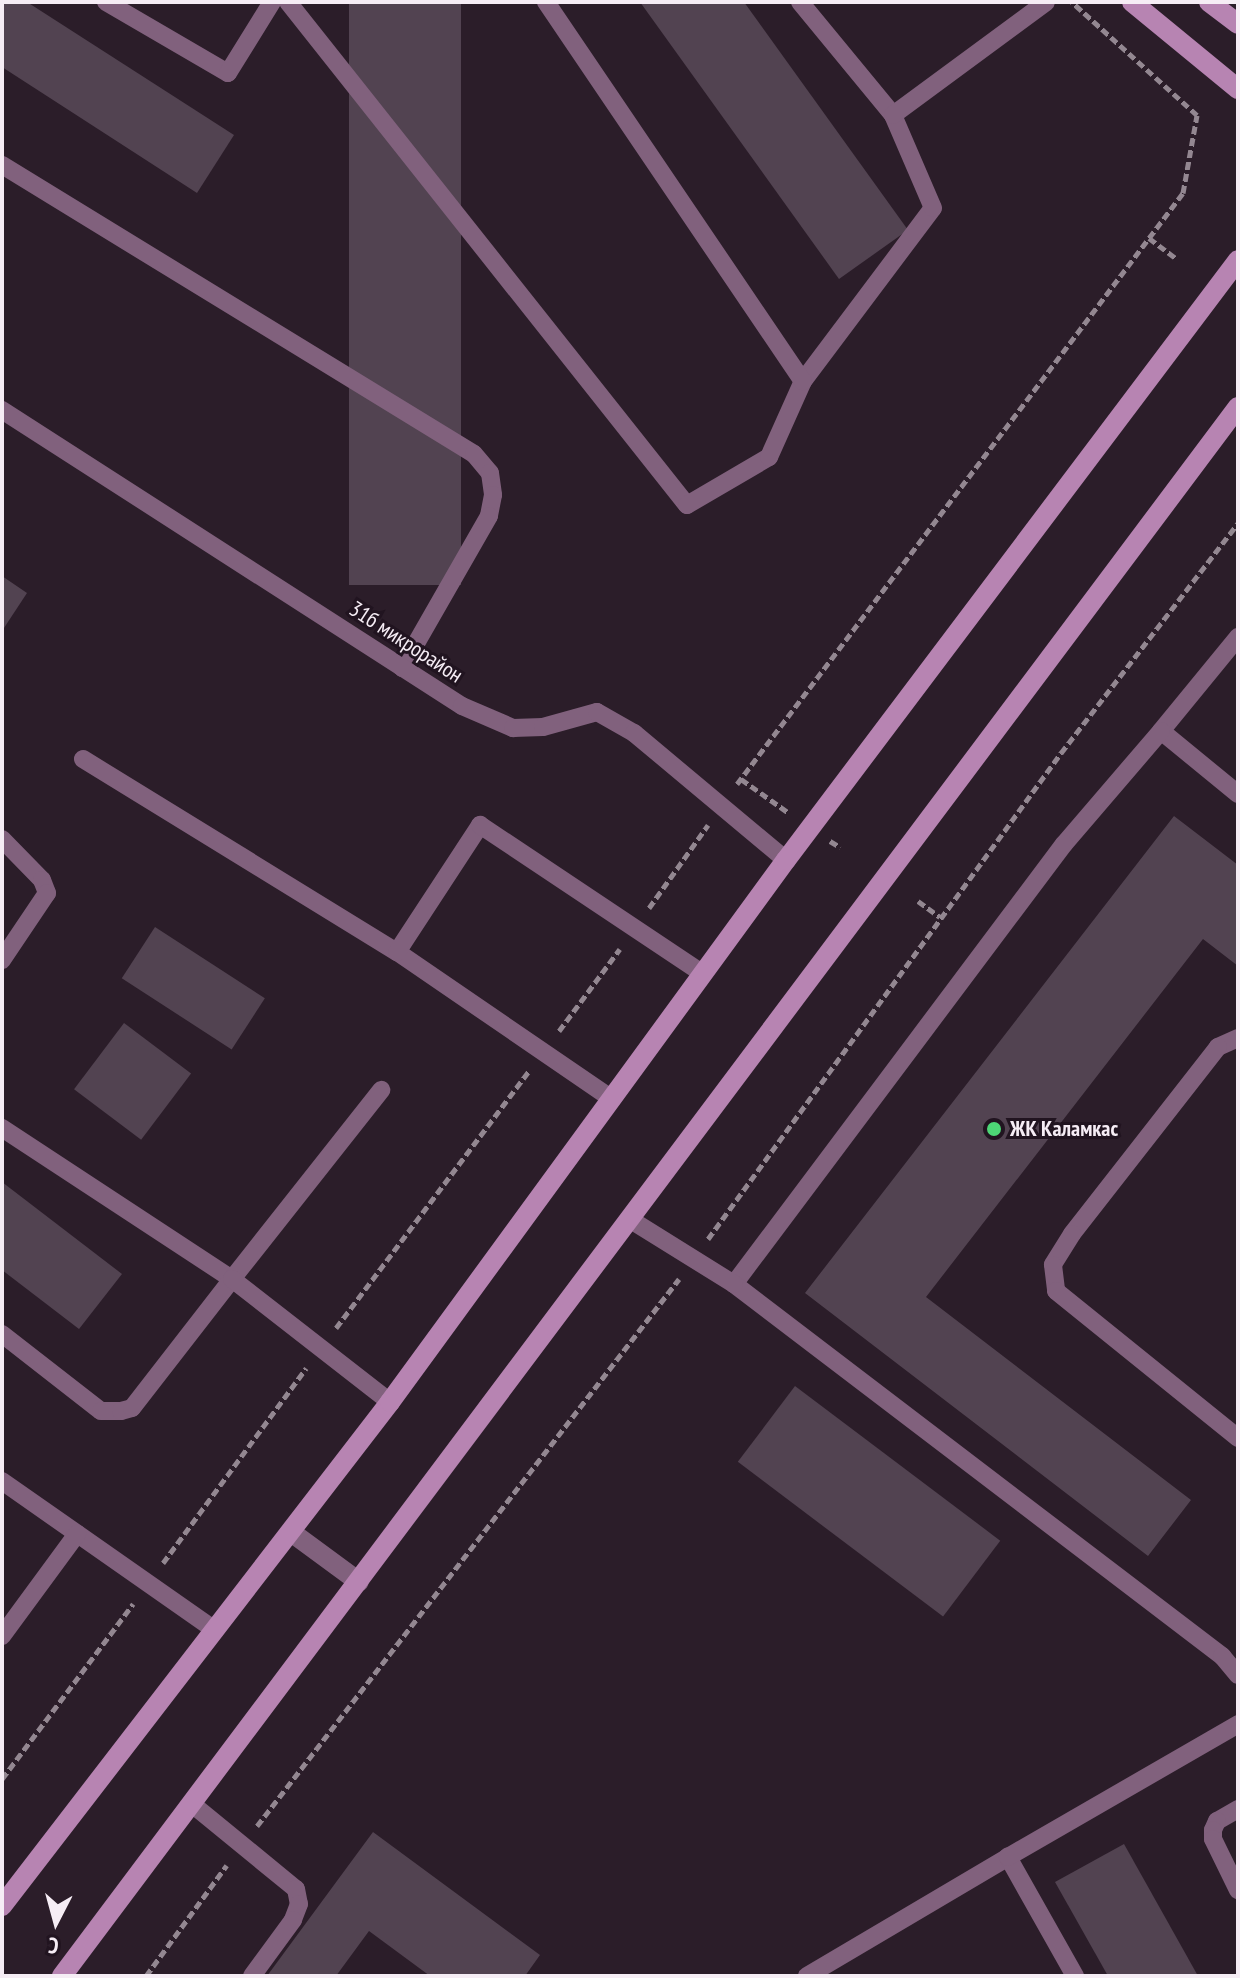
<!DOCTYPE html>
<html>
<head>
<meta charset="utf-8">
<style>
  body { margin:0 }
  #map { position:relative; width:1240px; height:1978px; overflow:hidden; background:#2b1d29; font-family:"PT Sans Narrow",sans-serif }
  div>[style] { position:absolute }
  .building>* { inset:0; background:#524351; transform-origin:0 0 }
  .path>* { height:5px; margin-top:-2.5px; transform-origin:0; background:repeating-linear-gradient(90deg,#938791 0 8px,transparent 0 12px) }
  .lane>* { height:18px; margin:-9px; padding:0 9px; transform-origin:9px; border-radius:9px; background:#81617d }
  .street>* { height:20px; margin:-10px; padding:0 10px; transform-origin:10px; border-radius:10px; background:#81617d }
  .secondary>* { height:20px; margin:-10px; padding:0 10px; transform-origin:10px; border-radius:10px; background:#b784b2 }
  .dots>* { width:22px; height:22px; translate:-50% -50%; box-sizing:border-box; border:4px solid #211420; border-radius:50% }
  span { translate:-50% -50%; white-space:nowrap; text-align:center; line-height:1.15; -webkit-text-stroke:6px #211420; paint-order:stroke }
  .street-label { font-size:22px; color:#f6edf5 }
  .poi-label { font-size:22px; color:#f6edf5; font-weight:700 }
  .left { translate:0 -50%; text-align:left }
  .frame { position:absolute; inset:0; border:4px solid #f6edf5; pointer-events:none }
  .north { position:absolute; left:16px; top:1882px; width:80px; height:80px; -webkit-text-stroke:6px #211420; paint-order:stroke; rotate:186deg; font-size:22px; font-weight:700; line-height:32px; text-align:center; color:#f6edf5 }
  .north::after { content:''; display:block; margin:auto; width:28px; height:36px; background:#f6edf5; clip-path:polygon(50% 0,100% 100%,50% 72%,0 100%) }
</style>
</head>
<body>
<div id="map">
  <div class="building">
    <i style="clip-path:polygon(2px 2px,27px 2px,234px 135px,197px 193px,2px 67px)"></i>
    <i style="left:349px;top:2px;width:112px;height:583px"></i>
    <i style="clip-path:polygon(640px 2px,744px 2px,908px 230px,839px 279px)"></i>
    <i style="clip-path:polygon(2px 576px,27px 593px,2px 631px)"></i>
    <i style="clip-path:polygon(1174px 816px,1238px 865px,1238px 966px,1203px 939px,926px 1297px,1191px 1500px,1148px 1556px,805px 1293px)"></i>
    <i style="left:155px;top:927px;width:131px;height:61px;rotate:33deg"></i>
    <i style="left:124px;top:1023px;width:84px;height:83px;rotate:37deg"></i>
    <i style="clip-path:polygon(2px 1182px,122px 1274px,79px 1329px,2px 1270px)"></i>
    <i style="left:795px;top:1386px;width:257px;height:95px;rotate:37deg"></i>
    <i style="clip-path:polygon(373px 1832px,540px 1955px,525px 1976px,430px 1976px,369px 1931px,336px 1976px,267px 1976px)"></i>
    <i style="clip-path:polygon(1124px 1844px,1198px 1976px,1108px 1976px,1055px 1882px)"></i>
  </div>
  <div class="path">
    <i style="left:1149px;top:238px;width:35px;rotate:37deg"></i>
    <i style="left:741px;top:779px;width:59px;rotate:35.3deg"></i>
    <i style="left:737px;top:784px;width:740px;rotate:-52.96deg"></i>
    <i style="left:1183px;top:193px;width:79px;rotate:-79.8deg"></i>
    <i style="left:1197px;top:115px;width:169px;rotate:-137.9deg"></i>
    <i style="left:830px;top:841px;width:12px;rotate:31deg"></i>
    <i style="left:918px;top:901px;width:27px;rotate:36deg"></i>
    <i style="left:649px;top:908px;width:102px;rotate:-54.6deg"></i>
    <i style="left:559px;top:1031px;width:102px;rotate:-53.4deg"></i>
    <i style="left:708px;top:1239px;width:601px;rotate:-54.01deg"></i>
    <i style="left:1061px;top:753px;width:290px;rotate:-52.4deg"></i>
    <i style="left:336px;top:1328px;width:321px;rotate:-53.1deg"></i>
    <i style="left:163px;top:1563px;width:242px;rotate:-53.7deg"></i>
    <i style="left:2px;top:1779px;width:219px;rotate:-53.2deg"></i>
    <i style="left:257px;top:1826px;width:691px;rotate:-52.35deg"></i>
    <i style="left:146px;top:1976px;width:137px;rotate:-53.9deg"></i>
  </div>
  <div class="lane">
    <i style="left:106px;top:2px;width:141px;rotate:30.2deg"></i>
    <i style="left:228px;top:73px;width:84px;rotate:-58.2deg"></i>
    <i style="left:288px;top:2px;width:642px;rotate:51.58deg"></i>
    <i style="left:687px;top:505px;width:95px;rotate:-30.3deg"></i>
    <i style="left:769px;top:457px;width:83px;rotate:-65.9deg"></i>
    <i style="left:803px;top:381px;width:216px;rotate:-53.1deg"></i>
    <i style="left:933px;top:208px;width:101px;rotate:-113.3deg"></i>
    <i style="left:546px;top:2px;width:458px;rotate:55.9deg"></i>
    <i style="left:800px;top:2px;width:146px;rotate:50.5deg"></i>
    <i style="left:893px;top:115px;width:190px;rotate:-36.4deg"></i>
    <i style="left:2px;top:165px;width:553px;rotate:31.48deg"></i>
    <i style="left:474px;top:454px;width:25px;rotate:50deg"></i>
    <i style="left:490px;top:473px;width:22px;rotate:82deg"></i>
    <i style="left:493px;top:495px;width:21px;rotate:101deg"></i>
    <i style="left:489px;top:516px;width:175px;rotate:119.8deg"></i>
    <i style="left:2px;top:410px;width:547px;rotate:32.76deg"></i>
    <i style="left:462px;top:706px;width:56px;rotate:23.3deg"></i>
    <i style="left:513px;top:728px;width:30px;rotate:-2deg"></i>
    <i style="left:543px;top:727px;width:56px;rotate:-15.5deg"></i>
    <i style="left:597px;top:712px;width:43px;rotate:29.6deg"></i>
    <i style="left:634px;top:733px;width:198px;rotate:39.9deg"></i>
    <i style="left:1161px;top:731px;width:122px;rotate:-50.7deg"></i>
    <i style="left:83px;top:759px;width:369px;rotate:31.6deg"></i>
    <i style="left:1238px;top:794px;width:99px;rotate:-140.7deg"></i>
    <i style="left:1161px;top:731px;width:149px;rotate:130.6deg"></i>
    <i style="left:1064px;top:844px;width:550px;rotate:126.87deg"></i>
    <i style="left:734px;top:1284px;width:614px;rotate:37.32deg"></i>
    <i style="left:1222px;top:1656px;width:25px;rotate:50deg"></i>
    <i style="left:2px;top:839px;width:57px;rotate:45.7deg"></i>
    <i style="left:42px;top:880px;width:14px;rotate:69deg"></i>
    <i style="left:47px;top:893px;width:81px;rotate:123.9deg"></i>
    <i style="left:1238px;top:1038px;width:22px;rotate:156deg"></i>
    <i style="left:1218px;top:1047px;width:237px;rotate:128deg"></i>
    <i style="left:1072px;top:1234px;width:36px;rotate:122deg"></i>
    <i style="left:1053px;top:1265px;width:26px;rotate:83deg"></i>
    <i style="left:1056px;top:1291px;width:234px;rotate:38.9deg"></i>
    <i style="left:612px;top:1099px;width:260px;rotate:-145.6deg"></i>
    <i style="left:397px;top:952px;width:152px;rotate:-56.8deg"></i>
    <i style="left:480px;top:825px;width:268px;rotate:33.7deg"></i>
    <i style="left:2px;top:1128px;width:275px;rotate:33.3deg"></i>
    <i style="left:232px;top:1279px;width:241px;rotate:-51.7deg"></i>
    <i style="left:631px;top:1220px;width:121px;rotate:31.9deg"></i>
    <i style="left:2px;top:1334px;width:125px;rotate:37.9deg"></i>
    <i style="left:101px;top:1411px;width:20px"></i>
    <i style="left:121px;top:1411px;width:11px;rotate:-15deg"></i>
    <i style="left:132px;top:1408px;width:163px;rotate:-52.2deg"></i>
    <i style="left:232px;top:1279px;width:200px;rotate:37.9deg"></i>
    <i style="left:2px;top:1481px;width:260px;rotate:35deg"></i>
    <i style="left:2px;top:1636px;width:127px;rotate:-53.7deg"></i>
    <i style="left:192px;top:1804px;width:134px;rotate:39.3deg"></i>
    <i style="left:296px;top:1889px;width:15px;rotate:79deg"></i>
    <i style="left:299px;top:1904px;width:17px;rotate:111deg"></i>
    <i style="left:293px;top:1920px;width:69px;rotate:126.2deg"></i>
    <i style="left:1238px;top:1809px;width:24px;rotate:150deg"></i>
    <i style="left:1217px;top:1821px;width:10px;rotate:114deg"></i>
    <i style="left:1213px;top:1830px;width:9px;rotate:90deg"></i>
    <i style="left:1213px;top:1839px;width:57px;rotate:63.9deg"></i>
    <i style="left:807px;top:1976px;width:234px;rotate:-30.6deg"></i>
    <i style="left:1075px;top:1976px;width:137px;rotate:-119.4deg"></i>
    <i style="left:1008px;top:1857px;width:266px;rotate:-30deg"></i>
  </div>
  <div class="street">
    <i style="left:291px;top:1532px;width:84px;rotate:36.3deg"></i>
  </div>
  <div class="secondary">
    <i style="left:1132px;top:2px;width:137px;rotate:39.4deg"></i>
    <i style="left:1209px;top:2px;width:36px;rotate:37deg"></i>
    <i style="left:2px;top:1906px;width:636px;rotate:-52.41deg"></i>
    <i style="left:390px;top:1402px;width:671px;rotate:-53.85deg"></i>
    <i style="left:786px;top:860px;width:751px;rotate:-53.01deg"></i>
    <i style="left:62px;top:1976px;width:1961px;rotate:-53.15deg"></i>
  </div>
  <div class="dots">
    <i style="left:994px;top:1129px;background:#4dd676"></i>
  </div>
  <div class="street-label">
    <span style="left:406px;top:642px;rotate:33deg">31б микрорайон</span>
  </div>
  <div class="poi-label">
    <span class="left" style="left:1010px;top:1129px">ЖК Каламкас</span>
  </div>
  <div class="frame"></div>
  <div class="north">С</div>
</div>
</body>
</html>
